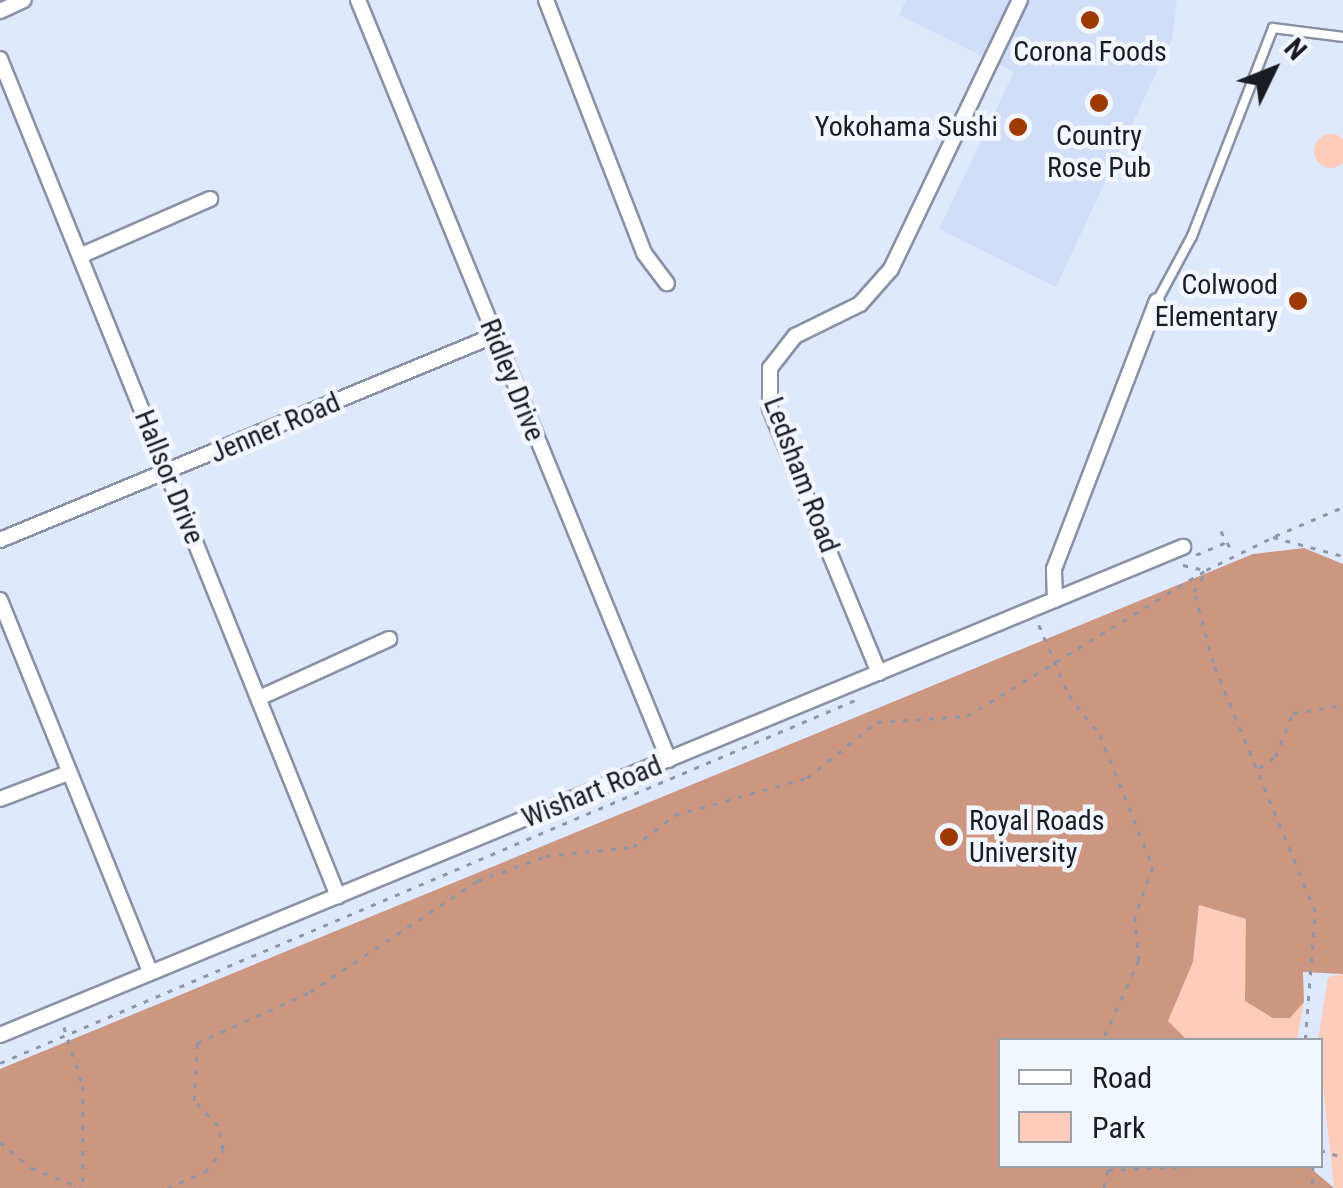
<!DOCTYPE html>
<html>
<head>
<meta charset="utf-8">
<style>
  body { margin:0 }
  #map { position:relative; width:1343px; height:1188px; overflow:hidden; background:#dfe9fd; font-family:"Roboto Condensed",sans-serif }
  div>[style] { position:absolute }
  .built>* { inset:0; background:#d1def8 }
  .green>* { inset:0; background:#fdccba }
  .round { border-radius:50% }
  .forest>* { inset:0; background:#cc9681 }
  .path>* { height:2.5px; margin-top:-1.25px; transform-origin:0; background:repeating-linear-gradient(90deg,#8f96a5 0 5px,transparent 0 13px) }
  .roads { filter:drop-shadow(2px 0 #8992a4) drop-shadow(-2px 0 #8992a4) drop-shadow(0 2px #8992a4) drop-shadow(0 -2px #8992a4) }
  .service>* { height:8px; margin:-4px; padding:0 4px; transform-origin:4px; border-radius:4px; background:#fff }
  .minor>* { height:14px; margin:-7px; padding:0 7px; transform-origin:7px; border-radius:7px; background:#fff }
  .dots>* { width:28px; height:28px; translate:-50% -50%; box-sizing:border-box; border:5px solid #f2f6fe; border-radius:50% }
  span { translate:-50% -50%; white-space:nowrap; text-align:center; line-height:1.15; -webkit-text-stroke:9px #f2f6fe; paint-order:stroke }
  .poi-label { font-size:28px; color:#191c23 }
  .right { translate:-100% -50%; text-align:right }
  .left { translate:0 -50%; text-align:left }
  .street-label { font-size:28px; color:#191c23 }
  .legend { position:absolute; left:998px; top:1038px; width:325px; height:130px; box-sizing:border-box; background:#f2f6fe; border:2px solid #9b9fa6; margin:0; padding:12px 18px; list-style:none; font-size:30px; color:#191c23 }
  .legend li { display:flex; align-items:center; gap:20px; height:50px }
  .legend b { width:50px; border:2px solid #9b9fa6 }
  .north { position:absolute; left:1223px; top:20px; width:100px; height:100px; -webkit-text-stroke:8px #f2f6fe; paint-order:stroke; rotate:47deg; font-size:28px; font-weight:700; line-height:40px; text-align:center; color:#191c23 }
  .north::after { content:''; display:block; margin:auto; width:35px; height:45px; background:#191c23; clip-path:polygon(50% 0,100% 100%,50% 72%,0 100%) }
</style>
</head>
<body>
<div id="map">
  <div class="built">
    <i style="clip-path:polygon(906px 0,1177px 0,1172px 39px,1056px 287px,939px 229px,1014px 72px,899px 15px)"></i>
  </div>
  <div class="green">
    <i class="round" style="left:1314px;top:134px;width:34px;height:34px"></i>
    <i style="clip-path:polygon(1199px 905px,1246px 919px,1246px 997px,1290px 1018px,1304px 1002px,1297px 1040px,1187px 1040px,1168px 1021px,1193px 962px)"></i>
    <i style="clip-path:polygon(1343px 974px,1343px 1188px,1334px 1188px,1318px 1040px,1328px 977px)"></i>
  </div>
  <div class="forest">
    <i style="clip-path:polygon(1304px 548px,1343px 564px,1343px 974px,1303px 972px,1304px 1002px,1290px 1018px,1273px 1018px,1245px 1001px,1246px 919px,1199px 905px,1193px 962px,1168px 1021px,1187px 1040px,1001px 1040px,1001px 1166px,1308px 1166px,1334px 1188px,0 1188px,0 1069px,1253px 554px)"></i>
  </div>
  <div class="path">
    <i style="left:1221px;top:531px;width:23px;rotate:61deg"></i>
    <i style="left:1275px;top:536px;width:74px;rotate:-23.1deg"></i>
    <i style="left:1196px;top:555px;width:34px;rotate:-23deg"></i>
    <i style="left:1183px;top:565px;width:22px;rotate:13deg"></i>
    <i style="left:1039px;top:625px;width:76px;rotate:66.8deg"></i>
    <i style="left:1069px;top:695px;width:51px;rotate:52.2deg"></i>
    <i style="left:1100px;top:735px;width:142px;rotate:68.1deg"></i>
    <i style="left:1153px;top:867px;width:53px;rotate:109.8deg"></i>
    <i style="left:1135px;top:917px;width:43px;rotate:84.7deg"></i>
    <i style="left:1139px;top:960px;width:88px;rotate:114.2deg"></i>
    <i style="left:1259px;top:768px;width:19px;rotate:-35deg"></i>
    <i style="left:1275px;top:757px;width:48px;rotate:-67.8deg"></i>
    <i style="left:1293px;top:713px;width:51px;rotate:-9.1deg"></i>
    <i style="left:64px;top:1027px;width:62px;rotate:72.1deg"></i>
    <i style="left:83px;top:1086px;width:102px;rotate:90deg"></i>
    <i style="left:1305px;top:1040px;width:128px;rotate:-85.5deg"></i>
    <i style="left:1315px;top:912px;width:269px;rotate:-112.3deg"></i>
    <i style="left:1213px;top:663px;width:73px;rotate:-105deg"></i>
    <i style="left:1194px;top:592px;width:25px;rotate:-61deg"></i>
    <i style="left:1206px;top:570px;width:75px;rotate:-26.2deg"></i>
    <i style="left:1273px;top:537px;width:73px;rotate:15.2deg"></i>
    <i style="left:0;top:1063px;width:932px;rotate:-22.99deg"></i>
    <i style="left:0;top:1142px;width:40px;rotate:40deg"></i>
    <i style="left:31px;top:1168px;width:53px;rotate:21.2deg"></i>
    <i style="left:1320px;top:1150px;width:24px;rotate:17deg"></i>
    <i style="left:1313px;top:1166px;width:22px;rotate:90deg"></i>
    <i style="left:1108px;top:1170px;width:86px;rotate:-2.7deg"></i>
    <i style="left:167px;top:1188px;width:41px;rotate:-22.8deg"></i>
    <i style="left:205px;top:1172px;width:28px;rotate:-51deg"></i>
    <i style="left:223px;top:1150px;width:25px;rotate:-102deg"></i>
    <i style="left:218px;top:1126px;width:35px;rotate:-134deg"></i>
    <i style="left:194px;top:1101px;width:58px;rotate:-87deg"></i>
    <i style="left:197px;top:1043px;width:124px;rotate:-24.3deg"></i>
    <i style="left:310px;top:992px;width:201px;rotate:-33.6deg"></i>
    <i style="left:477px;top:881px;width:73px;rotate:-19.9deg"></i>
    <i style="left:546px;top:856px;width:87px;rotate:-5.9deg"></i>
    <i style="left:633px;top:847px;width:53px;rotate:-37.3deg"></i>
    <i style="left:675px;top:815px;width:137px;rotate:-15.7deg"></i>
    <i style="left:807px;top:778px;width:90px;rotate:-38.7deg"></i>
    <i style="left:877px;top:722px;width:90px;rotate:-3.8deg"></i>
    <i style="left:967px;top:716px;width:280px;rotate:-31.4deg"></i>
    <i style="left:1104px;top:1188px;width:22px;rotate:-80deg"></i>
  </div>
  <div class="roads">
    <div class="service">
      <i style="left:1157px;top:301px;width:74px;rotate:-61.7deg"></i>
      <i style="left:1192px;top:236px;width:223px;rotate:-68.7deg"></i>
      <i style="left:1273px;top:28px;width:71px;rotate:7.3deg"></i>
    </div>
    <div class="minor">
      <i style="left:358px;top:0;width:821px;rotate:67.75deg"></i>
      <i style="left:546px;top:0;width:271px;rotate:68.8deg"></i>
      <i style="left:644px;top:253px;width:38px;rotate:53deg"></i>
      <i style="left:0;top:11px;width:26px;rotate:-25deg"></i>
      <i style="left:0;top:59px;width:903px;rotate:68.01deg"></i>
      <i style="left:82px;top:255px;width:140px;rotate:-23.6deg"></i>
      <i style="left:0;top:540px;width:534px;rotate:-22.48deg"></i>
      <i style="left:0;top:600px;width:401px;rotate:68deg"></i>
      <i style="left:1055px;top:600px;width:31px;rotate:-92deg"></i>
      <i style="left:1054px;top:569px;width:287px;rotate:-69deg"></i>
      <i style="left:879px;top:673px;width:287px;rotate:-112.4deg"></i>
      <i style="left:770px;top:408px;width:40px;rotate:-90deg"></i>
      <i style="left:770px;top:368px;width:41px;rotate:-52deg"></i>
      <i style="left:795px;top:336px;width:72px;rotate:-26.2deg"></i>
      <i style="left:860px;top:304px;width:47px;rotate:-48.5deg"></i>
      <i style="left:891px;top:269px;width:298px;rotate:-64.4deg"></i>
      <i style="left:259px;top:698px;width:143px;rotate:-24.4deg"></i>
      <i style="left:0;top:799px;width:73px;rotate:-20.9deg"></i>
      <i style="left:0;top:1035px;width:1280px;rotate:-22.42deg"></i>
    </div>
  </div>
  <div class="dots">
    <i style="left:1090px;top:20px;background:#9d3901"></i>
    <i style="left:1099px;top:103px;background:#9d3901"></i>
    <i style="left:1018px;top:127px;background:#9d3901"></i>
    <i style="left:1298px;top:301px;background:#9d3901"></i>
    <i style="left:949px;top:837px;background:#9d3901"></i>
  </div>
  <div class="poi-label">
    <span style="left:1090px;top:52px">Corona Foods</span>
    <span class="right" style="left:998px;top:127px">Yokohama Sushi</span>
    <span style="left:1099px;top:152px">Country<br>Rose Pub</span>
    <span class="right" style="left:1278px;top:301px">Colwood<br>Elementary</span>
    <span class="left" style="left:969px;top:837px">Royal Roads<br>University</span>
  </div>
  <div class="street-label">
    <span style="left:512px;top:380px;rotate:68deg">Ridley Drive</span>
    <span style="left:275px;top:428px;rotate:-23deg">Jenner Road</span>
    <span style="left:801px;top:475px;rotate:69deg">Ledsham Road</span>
    <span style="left:169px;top:477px;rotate:68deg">Hallsor Drive</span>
    <span style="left:592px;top:792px;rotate:-22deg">Wishart Road</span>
  </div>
  <ul class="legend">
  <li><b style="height:12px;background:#fff"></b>Road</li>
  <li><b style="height:28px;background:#fdccba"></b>Park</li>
  </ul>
  <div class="north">N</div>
</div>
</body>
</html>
